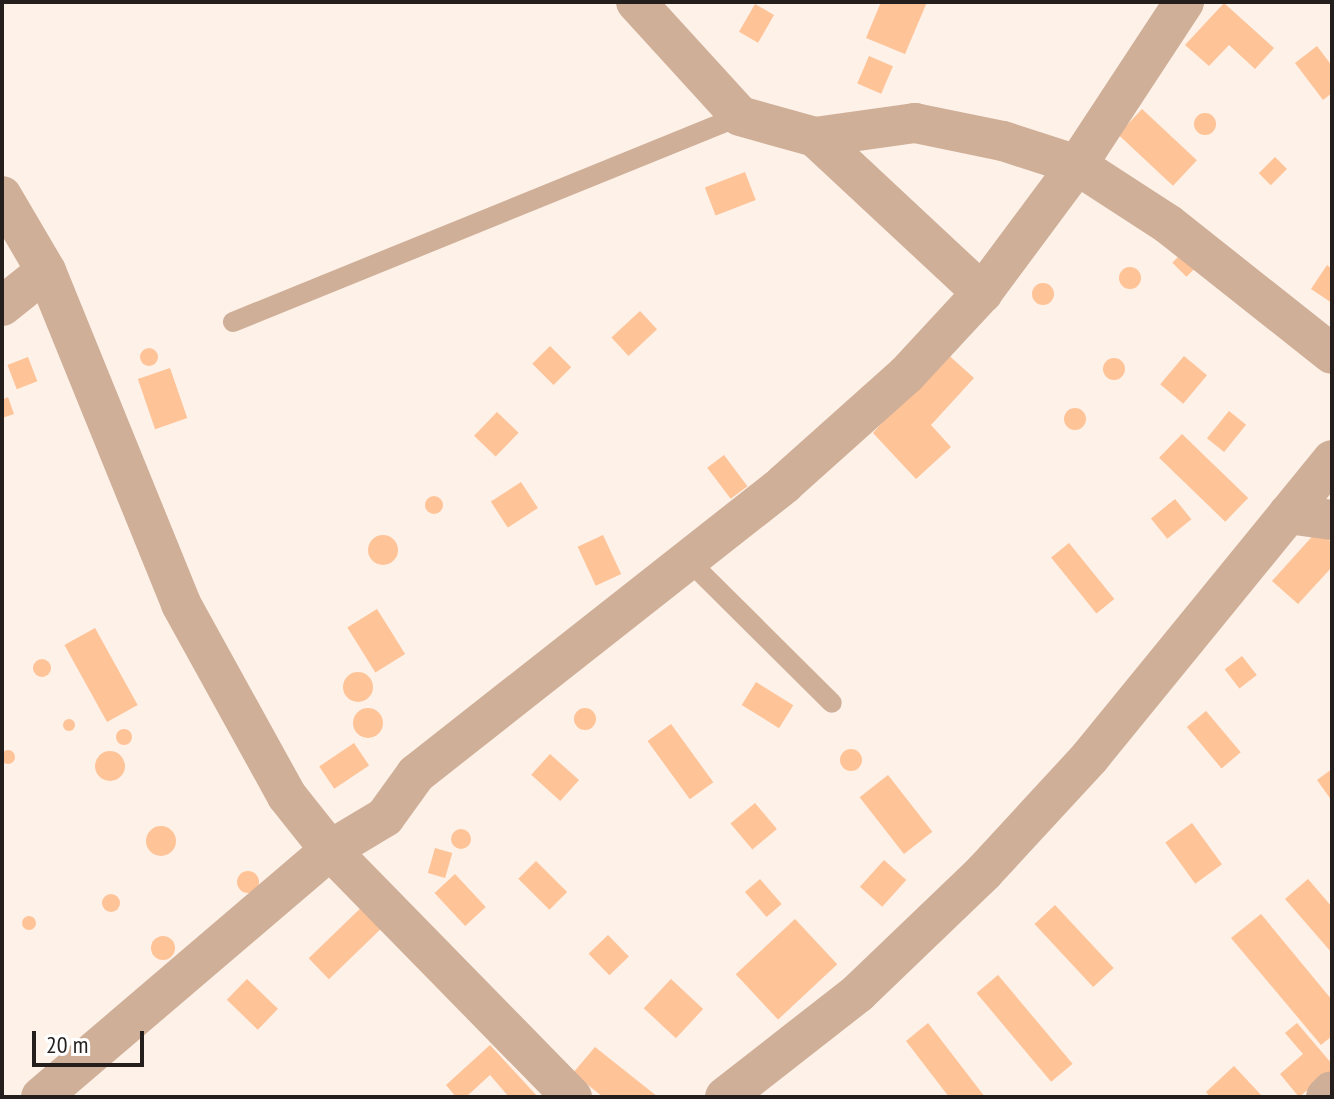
<!DOCTYPE html>
<html>
<head>
<meta charset="utf-8">
<style>
  body { margin:0 }
  #map { position:relative; width:1334px; height:1099px; overflow:hidden; background:#fdf1e8; font-family:"PT Sans Narrow",sans-serif }
  div>[style] { position:absolute }
  .building>* { inset:0; background:#ffc398; transform-origin:0 0 }
  .round { border-radius:50% }
  .lane>* { height:20px; margin:-10px; padding:0 10px; transform-origin:10px; border-radius:10px; background:#d0af98 }
  .street>* { height:40px; margin:-20px; padding:0 20px; transform-origin:20px; border-radius:20px; background:#d0af98 }
  span { translate:-50% -50%; white-space:nowrap; text-align:center; line-height:1.15; -webkit-text-stroke:6px #fff; paint-order:stroke }
  .frame { position:absolute; inset:0; border:4px solid #241f1c; pointer-events:none }
  .scale { position:absolute; left:32px; top:1031px; width:112px; height:36px; box-sizing:border-box; border:4px solid #241f1c; border-top:0; padding-left:10px; font-size:24px; line-height:28px; white-space:nowrap; color:#241f1c; -webkit-text-stroke:6px #fff; paint-order:stroke }
</style>
</head>
<body>
<div id="map">
  <div class="building">
    <i style="clip-path:polygon(881px 2px,927px 2px,905px 54px,866px 38px)"></i>
    <i style="clip-path:polygon(1224px 3px,1274px 48px,1255px 69px,1229px 45px,1209px 66px,1185px 45px)"></i>
    <i style="left:755px;top:4px;width:22px;height:32px;rotate:30deg"></i>
    <i style="clip-path:polygon(1317px 46px,1332px 66px,1332px 93px,1323px 100px,1295px 63px)"></i>
    <i style="left:869px;top:56px;width:26px;height:30px;rotate:23deg"></i>
    <i style="left:1142px;top:109px;width:75px;height:35px;rotate:43deg"></i>
    <i class="round" style="left:1194px;top:113px;width:22px;height:22px"></i>
    <i style="left:1275px;top:157px;width:17px;height:23px;rotate:45deg"></i>
    <i style="left:745px;top:172px;width:30px;height:43px;rotate:69deg"></i>
    <i style="left:1185px;top:250px;width:20px;height:18px;rotate:45deg"></i>
    <i style="clip-path:polygon(1327px 265px,1332px 269px,1332px 303px,1311px 289px)"></i>
    <i class="round" style="left:1119px;top:267px;width:22px;height:22px"></i>
    <i class="round" style="left:1032px;top:283px;width:22px;height:22px"></i>
    <i style="left:640px;top:311px;width:25px;height:39px;rotate:47deg"></i>
    <i style="left:550px;top:346px;width:30px;height:25px;rotate:45deg"></i>
    <i class="round" style="left:140px;top:348px;width:18px;height:18px"></i>
    <i style="clip-path:polygon(944px 351px,974px 378px,931px 425px,951px 447px,916px 479px,873px 433px)"></i>
    <i style="left:1184px;top:356px;width:30px;height:37px;rotate:40deg"></i>
    <i style="left:28px;top:357px;width:26px;height:22px;rotate:69deg"></i>
    <i class="round" style="left:1103px;top:358px;width:22px;height:22px"></i>
    <i style="left:170px;top:368px;width:53px;height:34px;rotate:71deg"></i>
    <i style="clip-path:polygon(8px 397px,14px 414px,2px 418px,2px 400px)"></i>
    <i class="round" style="left:1064px;top:408px;width:22px;height:22px"></i>
    <i style="left:1229px;top:411px;width:22px;height:35px;rotate:39deg"></i>
    <i style="left:497px;top:412px;width:30px;height:33px;rotate:44deg"></i>
    <i style="left:1182px;top:434px;width:92px;height:33px;rotate:44deg"></i>
    <i style="left:724px;top:455px;width:39px;height:21px;rotate:53deg"></i>
    <i style="left:521px;top:482px;width:31px;height:36px;rotate:57deg"></i>
    <i class="round" style="left:425px;top:496px;width:18px;height:18px"></i>
    <i style="left:1175px;top:499px;width:26px;height:31px;rotate:51deg"></i>
    <i style="clip-path:polygon(1318px 530px,1332px 543px,1332px 567px,1298px 604px,1272px 581px)"></i>
    <i style="left:603px;top:535px;width:43px;height:28px;rotate:65deg"></i>
    <i class="round" style="left:368px;top:535px;width:30px;height:30px"></i>
    <i style="left:1069px;top:543px;width:72px;height:23px;rotate:51deg"></i>
    <i style="left:377px;top:609px;width:53px;height:35px;rotate:58deg"></i>
    <i style="left:95px;top:628px;width:88px;height:35px;rotate:61deg"></i>
    <i style="left:1242px;top:656px;width:24px;height:22px;rotate:52deg"></i>
    <i class="round" style="left:33px;top:659px;width:18px;height:18px"></i>
    <i class="round" style="left:343px;top:672px;width:30px;height:30px"></i>
    <i style="left:756px;top:682px;width:44px;height:27px;rotate:32deg"></i>
    <i class="round" style="left:353px;top:708px;width:30px;height:30px"></i>
    <i class="round" style="left:574px;top:708px;width:22px;height:22px"></i>
    <i style="left:1206px;top:711px;width:54px;height:25px;rotate:50deg"></i>
    <i class="round" style="left:63px;top:719px;width:12px;height:12px"></i>
    <i style="left:671px;top:724px;width:72px;height:29px;rotate:54deg"></i>
    <i class="round" style="left:116px;top:729px;width:16px;height:16px"></i>
    <i style="left:354px;top:743px;width:27px;height:42px;rotate:56deg"></i>
    <i class="round" style="left:840px;top:749px;width:22px;height:22px"></i>
    <i class="round" style="left:1px;top:750px;width:14px;height:14px"></i>
    <i class="round" style="left:95px;top:751px;width:30px;height:30px"></i>
    <i style="left:550px;top:754px;width:39px;height:28px;rotate:42deg"></i>
    <i style="clip-path:polygon(1332px 769px,1332px 801px,1317px 780px)"></i>
    <i style="left:888px;top:775px;width:72px;height:36px;rotate:52deg"></i>
    <i style="left:755px;top:803px;width:34px;height:32px;rotate:50deg"></i>
    <i style="left:1192px;top:823px;width:51px;height:33px;rotate:54deg"></i>
    <i class="round" style="left:146px;top:826px;width:30px;height:30px"></i>
    <i class="round" style="left:451px;top:829px;width:20px;height:20px"></i>
    <i style="left:435px;top:848px;width:18px;height:26px;rotate:16deg"></i>
    <i style="left:884px;top:860px;width:30px;height:36px;rotate:42deg"></i>
    <i style="left:536px;top:861px;width:44px;height:25px;rotate:45deg"></i>
    <i class="round" style="left:237px;top:871px;width:22px;height:22px"></i>
    <i style="left:455px;top:874px;width:45px;height:28px;rotate:47deg"></i>
    <i style="left:760px;top:879px;width:33px;height:20px;rotate:49deg"></i>
    <i style="clip-path:polygon(1308px 879px,1332px 907px,1332px 953px,1285px 899px)"></i>
    <i class="round" style="left:102px;top:894px;width:18px;height:18px"></i>
    <i style="left:367px;top:902px;width:29px;height:81px;rotate:46deg"></i>
    <i style="left:1055px;top:905px;width:86px;height:28px;rotate:47deg"></i>
    <i style="clip-path:polygon(1261px 914px,1332px 1000px,1332px 1036px,1321px 1045px,1231px 938px)"></i>
    <i class="round" style="left:22px;top:916px;width:14px;height:14px"></i>
    <i style="left:795px;top:919px;width:62px;height:81px;rotate:47deg"></i>
    <i style="left:608px;top:935px;width:30px;height:27px;rotate:46deg"></i>
    <i class="round" style="left:151px;top:936px;width:24px;height:24px"></i>
    <i style="left:998px;top:975px;width:116px;height:28px;rotate:50deg"></i>
    <i style="left:247px;top:979px;width:43px;height:29px;rotate:44deg"></i>
    <i style="left:671px;top:979px;width:44px;height:40px;rotate:43deg"></i>
    <i style="clip-path:polygon(928px 1023px,985px 1097px,949px 1097px,906px 1041px)"></i>
    <i style="clip-path:polygon(1297px 1023px,1332px 1064px,1332px 1070px,1299px 1097px,1280px 1074px,1303px 1054px,1285px 1033px)"></i>
    <i style="clip-path:polygon(490px 1045px,538px 1097px,509px 1097px,490px 1075px,466px 1097px,456px 1097px,446px 1085px)"></i>
    <i style="clip-path:polygon(595px 1047px,658px 1097px,603px 1097px,573px 1073px)"></i>
    <i style="clip-path:polygon(1234px 1066px,1263px 1097px,1210px 1097px,1206px 1092px)"></i>
  </div>
  <div class="lane">
    <i style="left:233px;top:322px;width:547px;rotate:-22.11deg"></i>
    <i style="left:687px;top:559px;width:204px;rotate:44.8deg"></i>
  </div>
  <div class="street">
    <i style="left:636px;top:2px;width:154px;rotate:47.6deg"></i>
    <i style="left:740px;top:116px;width:78px;rotate:15.6deg"></i>
    <i style="left:815px;top:137px;width:101px;rotate:-8deg"></i>
    <i style="left:915px;top:123px;width:90px;rotate:11.6deg"></i>
    <i style="left:1003px;top:141px;width:78px;rotate:18deg"></i>
    <i style="left:1077px;top:165px;width:108px;rotate:33deg"></i>
    <i style="left:1168px;top:224px;width:209px;rotate:38.4deg"></i>
    <i style="left:815px;top:137px;width:229px;rotate:43deg"></i>
    <i style="left:2px;top:196px;width:87px;rotate:59.6deg"></i>
    <i style="left:46px;top:271px;width:359px;rotate:67.9deg"></i>
    <i style="left:181px;top:604px;width:219px;rotate:61.1deg"></i>
    <i style="left:287px;top:796px;width:69px;rotate:51.5deg"></i>
    <i style="left:330px;top:850px;width:346px;rotate:45.6deg"></i>
    <i style="left:2px;top:306px;width:56px;rotate:-38.5deg"></i>
    <i style="left:1288px;top:514px;width:44px;rotate:7.8deg"></i>
    <i style="left:41px;top:1097px;width:380px;rotate:-40.5deg"></i>
    <i style="left:330px;top:850px;width:64px;rotate:-31deg"></i>
    <i style="left:385px;top:817px;width:53px;rotate:-54.2deg"></i>
    <i style="left:416px;top:774px;width:469px;rotate:-38.2deg"></i>
    <i style="left:784px;top:484px;width:164px;rotate:-41.8deg"></i>
    <i style="left:906px;top:375px;width:112px;rotate:-47.2deg"></i>
    <i style="left:982px;top:293px;width:159px;rotate:-53.4deg"></i>
    <i style="left:1077px;top:165px;width:195px;rotate:-56.7deg"></i>
    <i style="left:725px;top:1097px;width:169px;rotate:-38deg"></i>
    <i style="left:858px;top:993px;width:175px;rotate:-43.8deg"></i>
    <i style="left:984px;top:872px;width:156px;rotate:-47.3deg"></i>
    <i style="left:1090px;top:757px;width:383px;rotate:-50.8deg"></i>
    <i style="left:1326px;top:1097px;width:8px;rotate:-45deg"></i>
  </div>
  <div class="frame"></div>
  <div class="scale">20 m</div>
</div>
</body>
</html>
